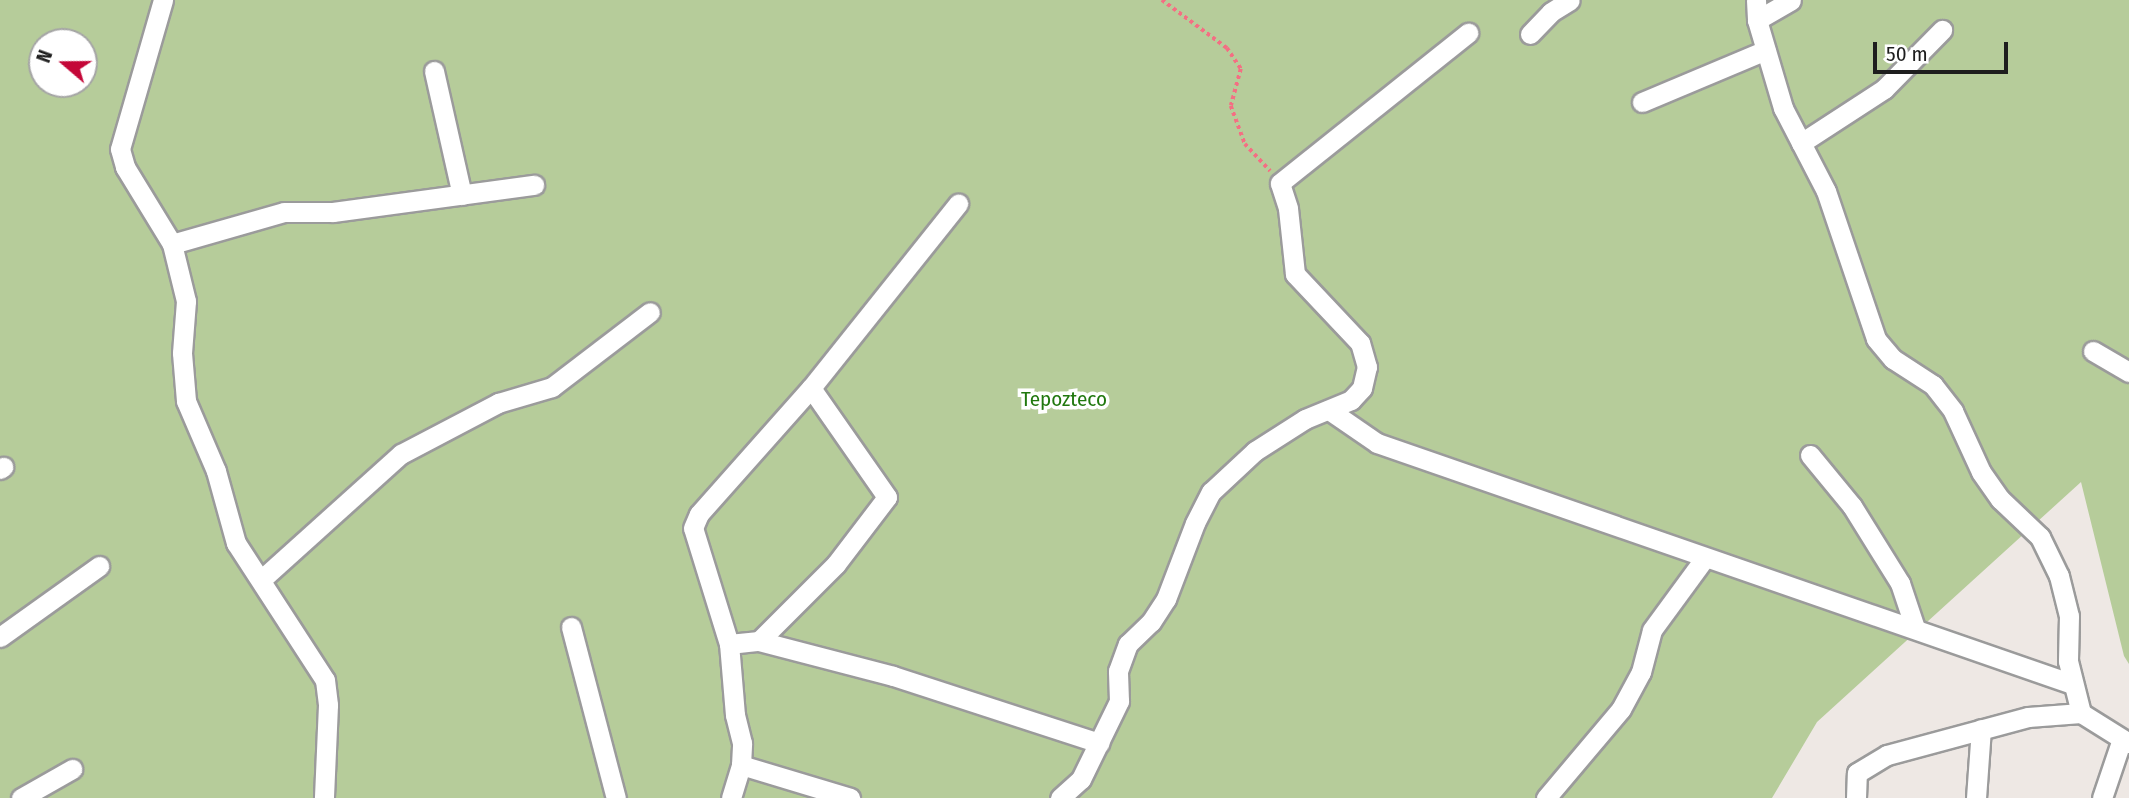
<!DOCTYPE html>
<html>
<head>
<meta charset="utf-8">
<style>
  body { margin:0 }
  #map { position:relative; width:2129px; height:798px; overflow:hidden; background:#eee8e4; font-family:"Fira Sans Condensed",sans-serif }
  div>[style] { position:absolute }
  .forest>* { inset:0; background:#b6cc9a }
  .path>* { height:3.5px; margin-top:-1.75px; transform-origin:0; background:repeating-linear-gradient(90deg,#f46f83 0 3.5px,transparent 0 7px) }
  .roads { filter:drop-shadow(2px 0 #9b9b9b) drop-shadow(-2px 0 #9b9b9b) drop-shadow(0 2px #9b9b9b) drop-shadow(0 -2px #9b9b9b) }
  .street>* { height:19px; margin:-9.5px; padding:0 9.5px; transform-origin:9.5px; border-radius:9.5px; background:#fff }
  span { translate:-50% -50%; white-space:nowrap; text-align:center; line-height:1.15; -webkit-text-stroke:7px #fff; paint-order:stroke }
  .park-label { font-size:21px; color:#21780f }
  .north { position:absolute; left:28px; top:28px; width:70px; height:70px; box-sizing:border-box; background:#fff; border:2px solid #a5a5a5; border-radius:50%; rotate:290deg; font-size:19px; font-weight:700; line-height:28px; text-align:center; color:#1e1e1e }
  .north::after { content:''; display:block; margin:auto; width:24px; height:32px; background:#c40738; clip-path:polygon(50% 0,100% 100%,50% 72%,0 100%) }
  .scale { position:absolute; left:1873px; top:42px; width:135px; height:32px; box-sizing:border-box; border:4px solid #1e1e1e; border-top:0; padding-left:9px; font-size:21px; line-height:24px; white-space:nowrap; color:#1e1e1e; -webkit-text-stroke:5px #fff; paint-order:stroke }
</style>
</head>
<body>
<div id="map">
  <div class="forest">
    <i style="clip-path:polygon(evenodd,0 0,2129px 0,2129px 664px,2124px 656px,2081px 482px,1817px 722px,1772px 798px,0 798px,0 0,42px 42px,84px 42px,84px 84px,42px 84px,42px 42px)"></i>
  </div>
  <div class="path">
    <i style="left:1162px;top:0;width:81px;rotate:36.4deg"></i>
    <i style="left:1227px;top:48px;width:25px;rotate:56deg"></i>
    <i style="left:1241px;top:69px;width:38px;rotate:105deg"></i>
    <i style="left:1231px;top:106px;width:40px;rotate:69.8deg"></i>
    <i style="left:1245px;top:144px;width:37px;rotate:47deg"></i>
  </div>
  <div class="roads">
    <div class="street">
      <i style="left:163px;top:0;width:155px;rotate:106.1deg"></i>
      <i style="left:120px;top:149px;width:19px;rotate:74deg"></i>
      <i style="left:125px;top:167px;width:90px;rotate:58.6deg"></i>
      <i style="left:172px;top:244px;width:59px;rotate:76.2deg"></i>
      <i style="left:186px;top:301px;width:52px;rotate:94.4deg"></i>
      <i style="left:182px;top:353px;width:48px;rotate:85.2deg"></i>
      <i style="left:186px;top:401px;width:76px;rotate:66.8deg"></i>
      <i style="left:216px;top:471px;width:75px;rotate:74.5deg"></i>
      <i style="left:236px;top:543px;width:163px;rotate:57deg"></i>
      <i style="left:325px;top:680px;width:25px;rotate:83deg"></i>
      <i style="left:328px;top:705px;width:93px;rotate:92.5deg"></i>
      <i style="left:1756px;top:0;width:20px;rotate:87deg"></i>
      <i style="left:1757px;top:20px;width:92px;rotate:73.5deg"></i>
      <i style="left:1783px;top:108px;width:93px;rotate:62.6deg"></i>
      <i style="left:1826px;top:191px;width:156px;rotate:71.3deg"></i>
      <i style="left:1876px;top:339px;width:26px;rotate:50deg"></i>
      <i style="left:1893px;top:359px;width:48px;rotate:33deg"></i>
      <i style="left:1933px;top:385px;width:33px;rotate:52deg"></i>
      <i style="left:1953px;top:411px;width:67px;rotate:65.3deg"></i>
      <i style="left:1981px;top:472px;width:33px;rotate:55deg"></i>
      <i style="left:2000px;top:499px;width:55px;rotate:43.5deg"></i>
      <i style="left:2040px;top:537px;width:43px;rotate:64deg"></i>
      <i style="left:2059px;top:576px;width:41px;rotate:76deg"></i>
      <i style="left:2069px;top:616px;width:45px;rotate:91.3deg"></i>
      <i style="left:2068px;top:661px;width:54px;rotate:76deg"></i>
      <i style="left:1757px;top:20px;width:39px;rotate:-30deg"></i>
      <i style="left:1530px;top:34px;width:30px;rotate:-46deg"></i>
      <i style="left:1551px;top:12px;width:22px;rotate:-32deg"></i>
      <i style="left:434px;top:71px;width:127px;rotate:77.3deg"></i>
      <i style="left:1642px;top:102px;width:134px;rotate:-22.8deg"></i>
      <i style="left:1801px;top:143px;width:99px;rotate:-33deg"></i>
      <i style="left:1884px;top:89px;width:83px;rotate:-45.5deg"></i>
      <i style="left:172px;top:244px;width:116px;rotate:-15.9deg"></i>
      <i style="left:284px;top:212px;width:49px"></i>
      <i style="left:333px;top:212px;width:203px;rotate:-7.7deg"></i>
      <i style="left:2093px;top:351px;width:42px;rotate:30.3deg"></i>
      <i style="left:1329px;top:410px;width:58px;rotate:34.5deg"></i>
      <i style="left:1377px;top:443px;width:736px;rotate:19.12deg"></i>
      <i style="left:1810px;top:455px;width:66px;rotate:50.5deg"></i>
      <i style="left:1852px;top:506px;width:91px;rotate:58.1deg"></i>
      <i style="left:1900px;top:583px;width:47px;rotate:71.6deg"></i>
      <i style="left:0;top:469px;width:4px;rotate:-34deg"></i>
      <i style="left:262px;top:579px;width:187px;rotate:-42deg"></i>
      <i style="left:401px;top:454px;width:110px;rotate:-27.7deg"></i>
      <i style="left:498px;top:403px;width:56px;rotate:-16.5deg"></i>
      <i style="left:552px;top:387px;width:123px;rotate:-37.4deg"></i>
      <i style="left:571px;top:627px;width:177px;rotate:75.3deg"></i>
      <i style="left:0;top:637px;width:122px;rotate:-35.6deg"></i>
      <i style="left:759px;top:641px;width:138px;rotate:14.6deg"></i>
      <i style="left:893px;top:676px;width:217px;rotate:18deg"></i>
      <i style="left:729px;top:644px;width:30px;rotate:-6deg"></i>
      <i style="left:759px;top:641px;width:109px;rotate:-45deg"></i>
      <i style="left:836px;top:564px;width:84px;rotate:-52.7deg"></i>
      <i style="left:887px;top:497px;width:133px;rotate:-124.9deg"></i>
      <i style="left:741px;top:765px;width:114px;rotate:16.8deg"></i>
      <i style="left:21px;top:798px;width:59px;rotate:-29.6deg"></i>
      <i style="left:731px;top:798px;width:34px;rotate:-73deg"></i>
      <i style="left:741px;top:765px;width:22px;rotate:-87deg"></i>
      <i style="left:742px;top:743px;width:29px;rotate:-104deg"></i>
      <i style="left:735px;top:715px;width:71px;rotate:-94.8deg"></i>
      <i style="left:729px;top:644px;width:121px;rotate:-107.2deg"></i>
      <i style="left:693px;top:528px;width:15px;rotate:-67deg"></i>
      <i style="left:699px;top:514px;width:169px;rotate:-48.4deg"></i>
      <i style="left:811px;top:388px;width:236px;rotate:-51.4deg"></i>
      <i style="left:1060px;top:798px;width:28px;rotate:-42deg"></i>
      <i style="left:1081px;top:779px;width:87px;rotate:-64deg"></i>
      <i style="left:1119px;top:701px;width:30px;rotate:-92deg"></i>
      <i style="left:1118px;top:671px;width:29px;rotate:-70deg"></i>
      <i style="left:1128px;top:644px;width:32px;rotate:-44deg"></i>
      <i style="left:1151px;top:622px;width:27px;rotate:-57deg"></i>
      <i style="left:1166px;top:599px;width:81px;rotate:-69.1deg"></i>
      <i style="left:1195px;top:523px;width:35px;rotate:-63deg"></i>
      <i style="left:1211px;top:492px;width:60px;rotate:-43deg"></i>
      <i style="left:1255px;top:451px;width:59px;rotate:-32.6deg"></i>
      <i style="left:1305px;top:419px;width:50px;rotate:-22.4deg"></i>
      <i style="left:1351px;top:400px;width:16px;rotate:-47deg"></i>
      <i style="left:1362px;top:388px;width:22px;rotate:-77deg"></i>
      <i style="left:1367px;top:367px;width:25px;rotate:-106deg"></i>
      <i style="left:1360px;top:343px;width:95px;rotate:-133.3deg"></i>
      <i style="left:1295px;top:274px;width:66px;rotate:-96.1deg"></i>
      <i style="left:1288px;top:208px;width:26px;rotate:-108deg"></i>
      <i style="left:1280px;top:183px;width:241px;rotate:-38.6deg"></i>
      <i style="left:1546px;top:798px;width:116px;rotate:-49.9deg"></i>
      <i style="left:1621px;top:709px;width:42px;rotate:-61.6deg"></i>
      <i style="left:1641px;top:672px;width:43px;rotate:-75.3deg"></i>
      <i style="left:1652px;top:630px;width:88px;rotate:-53.8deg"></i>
      <i style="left:1856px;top:798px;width:25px;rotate:-88deg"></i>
      <i style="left:1857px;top:773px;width:35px;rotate:-31deg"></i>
      <i style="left:1887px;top:755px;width:146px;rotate:-15.1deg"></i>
      <i style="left:2028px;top:717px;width:53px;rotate:-4.3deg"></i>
      <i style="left:2081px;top:713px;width:57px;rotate:32deg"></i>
      <i style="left:1976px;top:798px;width:69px;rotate:-85.9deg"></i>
      <i style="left:2102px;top:798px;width:62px;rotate:-71.3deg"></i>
    </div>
  </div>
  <div class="park-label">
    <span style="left:1064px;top:399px">Tepozteco</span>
  </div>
  <div class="north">N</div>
  <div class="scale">50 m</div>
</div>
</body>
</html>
